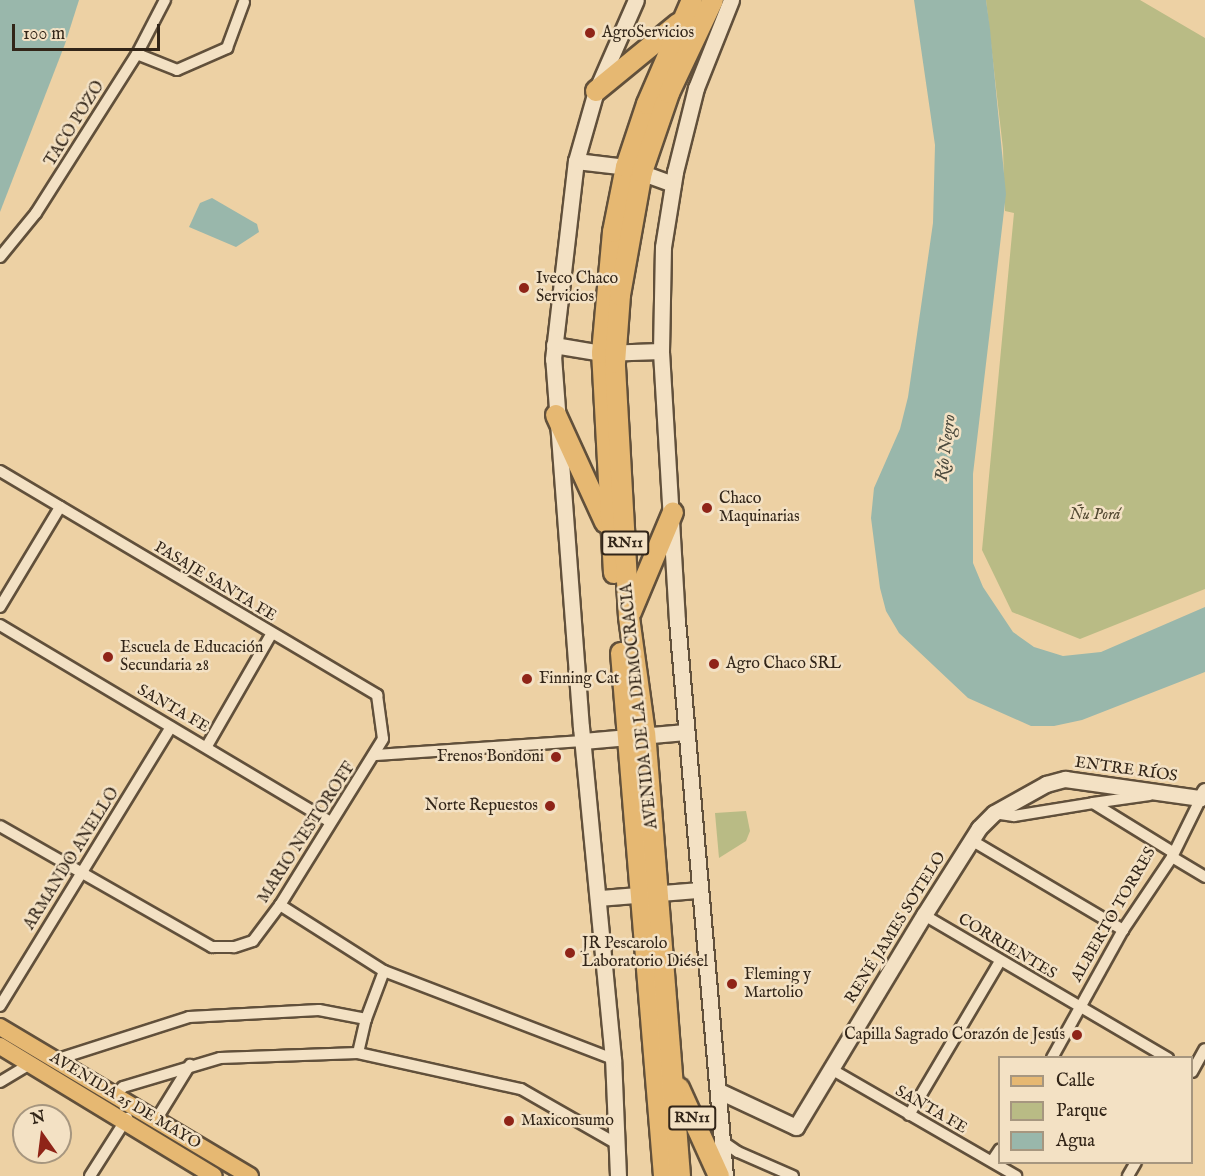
<!DOCTYPE html>
<html>
<head>
<meta charset="utf-8">
<style>
  body { margin:0 }
  #map { position:relative; width:1205px; height:1176px; overflow:hidden; background:#edd1a4; font-family:"IM FELL English",serif }
  div>[style] { position:absolute }
  .green>* { inset:0; background:#b9bb85 }
  .water>* { inset:0; background:#99b7ab }
  .roads { filter:drop-shadow(2px 0 #61503b) drop-shadow(-2px 0 #61503b) drop-shadow(0 2px #61503b) drop-shadow(0 -2px #61503b) }
  .street>* { height:10px; margin:-5px; padding:0 5px; transform-origin:5px; border-radius:5px; background:#f3e1c4 }
  .secondary>* { height:15px; margin:-7.5px; padding:0 7.5px; transform-origin:7.5px; border-radius:7.5px; background:#f3e1c4 }
  .primary>* { height:16px; margin:-8px; padding:0 8px; transform-origin:8px; border-radius:8px; background:#e6b872 }
  .highway>* { height:20px; margin:-10px; padding:0 10px; transform-origin:10px; border-radius:10px; background:#e6b872 }
  .dots>* { width:16px; height:16px; translate:-50% -50%; box-sizing:border-box; border:3px solid #f3e1c4; border-radius:50% }
  span { translate:-50% -50%; white-space:nowrap; text-align:center; line-height:1.15; -webkit-text-stroke:5px #f3e1c4; paint-order:stroke }
  .shield-label span { padding:2px 4px; background:#f3e1c4; border:2px solid; border-radius:4px; -webkit-text-stroke-width:0 }
  .shield-label { font-size:15px; color:#322518; font-weight:700 }
  .poi-label { font-size:16px; color:#322518 }
  .left { translate:0 -50%; text-align:left }
  .right { translate:-100% -50%; text-align:right }
  .street-label { font-size:16px; color:#322518 }
  .park-label { font-size:16px; color:#544a33; font-style:italic }
  .water-label { font-size:18px; color:#4c4a3d; font-style:italic }
  .legend { position:absolute; left:998px; top:1056px; width:195px; height:108px; box-sizing:border-box; background:#f3e1c4; border:2px solid #a6967f; margin:0; padding:8px 10px; list-style:none; font-size:18px; color:#322518 }
  .legend li { display:flex; align-items:center; gap:12px; height:30px }
  .legend b { width:30px; border:2px solid #a6967f }
  .north { position:absolute; left:12px; top:1104px; width:60px; height:60px; box-sizing:border-box; background:#f3e1c4; border:2px solid #a6967f; border-radius:50%; rotate:346deg; font-size:16px; font-weight:700; line-height:24px; text-align:center; color:#322518 }
  .north::after { content:''; display:block; margin:auto; width:21px; height:27px; background:#8f2418; clip-path:polygon(50% 0,100% 100%,50% 72%,0 100%) }
  .scale { position:absolute; left:12px; top:24px; width:148px; height:27px; box-sizing:border-box; border:3px solid #322518; border-top:0; padding-left:8px; font-size:18px; line-height:21px; white-space:nowrap; color:#322518; -webkit-text-stroke:4px #f3e1c4; paint-order:stroke }
</style>
</head>
<body>
<div id="map">
  <div class="green">
    <i style="clip-path:polygon(986px 0,1140px 0,1205px 38px,1205px 589px,1080px 639px,1012px 612px,982px 550px,1014px 213px,1005px 211px,1003px 149px)"></i>
    <i style="clip-path:polygon(746px 811px,750px 831px,746px 841px,719px 858px,715px 813px)"></i>
  </div>
  <div class="water">
    <i style="clip-path:polygon(79px 0,65px 44px,0 212px,0 0)"></i>
    <i style="clip-path:polygon(914px 0,986px 0,990px 29px,1006px 194px,973px 474px,973px 563px,983px 587px,1013px 632px,1034px 647px,1063px 656px,1101px 652px,1205px 607px,1205px 672px,1082px 720px,1054px 726px,1031px 726px,968px 698px,899px 633px,886px 611px,880px 588px,871px 518px,874px 488px,900px 429px,908px 397px,933px 223px,935px 145px)"></i>
    <i style="clip-path:polygon(212px 198px,257px 224px,259px 232px,236px 247px,189px 227px,200px 203px)"></i>
  </div>
  <div class="roads">
    <div class="street">
      <i style="left:137px;top:54px;width:43px;rotate:21.8deg"></i>
      <i style="left:177px;top:70px;width:55px;rotate:-23.7deg"></i>
      <i style="left:227px;top:48px;width:49px;rotate:-69.7deg"></i>
      <i style="left:0;top:257px;width:57px;rotate:-50.7deg"></i>
      <i style="left:36px;top:213px;width:188px;rotate:-57.6deg"></i>
      <i style="left:137px;top:54px;width:61px;rotate:-62.6deg"></i>
      <i style="left:0;top:471px;width:439px;rotate:30.7deg"></i>
      <i style="left:377px;top:695px;width:44px;rotate:82.2deg"></i>
      <i style="left:383px;top:739px;width:195px;rotate:121.8deg"></i>
      <i style="left:280px;top:905px;width:45px;rotate:126.9deg"></i>
      <i style="left:253px;top:941px;width:20px;rotate:162deg"></i>
      <i style="left:234px;top:947px;width:22px;rotate:180deg"></i>
      <i style="left:212px;top:947px;width:244px;rotate:-150.3deg"></i>
      <i style="left:0;top:607px;width:117px;rotate:-59deg"></i>
      <i style="left:0;top:625px;width:383px;rotate:30.8deg"></i>
      <i style="left:207px;top:746px;width:130px;rotate:-60.1deg"></i>
      <i style="left:376px;top:755px;width:207px;rotate:-3.9deg"></i>
      <i style="left:1093px;top:803px;width:57px;rotate:-8.1deg"></i>
      <i style="left:994px;top:813px;width:20px;rotate:9deg"></i>
      <i style="left:1014px;top:816px;width:80px;rotate:-9.3deg"></i>
      <i style="left:1093px;top:803px;width:92px;rotate:31.6deg"></i>
      <i style="left:971px;top:840px;width:177px;rotate:30.6deg"></i>
      <i style="left:1172px;top:857px;width:39px;rotate:31deg"></i>
      <i style="left:280px;top:905px;width:123px;rotate:32.4deg"></i>
      <i style="left:384px;top:971px;width:245px;rotate:21deg"></i>
      <i style="left:924px;top:915px;width:283px;rotate:30.4deg"></i>
      <i style="left:0;top:1006px;width:327px;rotate:-58.5deg"></i>
      <i style="left:358px;top:1053px;width:35px;rotate:-77deg"></i>
      <i style="left:366px;top:1019px;width:51px;rotate:-69.4deg"></i>
      <i style="left:1052px;top:1058px;width:146px;rotate:-61deg"></i>
      <i style="left:1123px;top:930px;width:88px;rotate:-56.1deg"></i>
      <i style="left:1172px;top:857px;width:66px;rotate:-63.8deg"></i>
      <i style="left:55px;top:1060px;width:141px;rotate:-17.8deg"></i>
      <i style="left:189px;top:1017px;width:130px;rotate:-3.1deg"></i>
      <i style="left:319px;top:1010px;width:48px;rotate:10.8deg"></i>
      <i style="left:831px;top:1069px;width:214px;rotate:30deg"></i>
      <i style="left:1192px;top:1072px;width:26px;rotate:-61deg"></i>
      <i style="left:0;top:1082px;width:33px;rotate:-31deg"></i>
      <i style="left:114px;top:1097px;width:13px;rotate:-48deg"></i>
      <i style="left:123px;top:1087px;width:101px;rotate:-16.6deg"></i>
      <i style="left:220px;top:1058px;width:138px;rotate:-2.1deg"></i>
      <i style="left:358px;top:1053px;width:167px;rotate:12.5deg"></i>
      <i style="left:521px;top:1089px;width:111px;rotate:29.8deg"></i>
      <i style="left:909px;top:1115px;width:179px;rotate:-59.4deg"></i>
      <i style="left:156px;top:1120px;width:65px;rotate:-58.3deg"></i>
      <i style="left:722px;top:1141px;width:19px;rotate:35deg"></i>
      <i style="left:738px;top:1152px;width:60px;rotate:23.6deg"></i>
      <i style="left:992px;top:1161px;width:14px;rotate:-56deg"></i>
      <i style="left:90px;top:1176px;width:69px;rotate:-57.5deg"></i>
      <i style="left:1128px;top:1176px;width:16px;rotate:-60deg"></i>
    </div>
    <div class="secondary">
      <i style="left:576px;top:161px;width:50px;rotate:6.8deg"></i>
      <i style="left:626px;top:167px;width:50px;rotate:19.9deg"></i>
      <i style="left:554px;top:345px;width:49px;rotate:9.5deg"></i>
      <i style="left:602px;top:353px;width:59px;rotate:-1.9deg"></i>
      <i style="left:583px;top:741px;width:103px;rotate:-5deg"></i>
      <i style="left:599px;top:898px;width:100px;rotate:-4.6deg"></i>
      <i style="left:719px;top:1091px;width:85px;rotate:25.1deg"></i>
      <i style="left:796px;top:1127px;width:248px;rotate:-58.9deg"></i>
      <i style="left:924px;top:915px;width:103px;rotate:-57.7deg"></i>
      <i style="left:979px;top:828px;width:21px;rotate:-45deg"></i>
      <i style="left:994px;top:813px;width:60px;rotate:-29.1deg"></i>
      <i style="left:1046px;top:784px;width:20px;rotate:-15deg"></i>
      <i style="left:1065px;top:779px;width:137px;rotate:8deg"></i>
      <i style="left:1201px;top:798px;width:8px;rotate:-60deg"></i>
      <i style="left:618px;top:1176px;width:117px;rotate:-92.4deg"></i>
      <i style="left:613px;top:1059px;width:333px;rotate:-95.5deg"></i>
      <i style="left:581px;top:728px;width:370px;rotate:-94.3deg"></i>
      <i style="left:553px;top:359px;width:199px;rotate:-83.4deg"></i>
      <i style="left:576px;top:161px;width:73px;rotate:-74.1deg"></i>
      <i style="left:596px;top:91px;width:99px;rotate:-66.3deg"></i>
      <i style="left:725px;top:1176px;width:557px;rotate:-94.94deg"></i>
      <i style="left:677px;top:621px;width:270px;rotate:-93.4deg"></i>
      <i style="left:661px;top:351px;width:104px;rotate:-88.9deg"></i>
      <i style="left:663px;top:247px;width:76px;rotate:-80.9deg"></i>
      <i style="left:675px;top:172px;width:87px;rotate:-76deg"></i>
      <i style="left:696px;top:88px;width:95px;rotate:-68.3deg"></i>
    </div>
    <div class="primary">
      <i style="left:0;top:1027px;width:291px;rotate:30.8deg"></i>
      <i style="left:0;top:1046px;width:250px;rotate:31.3deg"></i>
    </div>
    <div class="highway">
      <i style="left:596px;top:91px;width:106px;rotate:-39.3deg"></i>
      <i style="left:556px;top:415px;width:118px;rotate:65.4deg"></i>
      <i style="left:614px;top:573px;width:220px;rotate:-93.1deg"></i>
      <i style="left:602px;top:353px;width:121px;rotate:-84.8deg"></i>
      <i style="left:613px;top:232px;width:66px;rotate:-78.7deg"></i>
      <i style="left:626px;top:167px;width:66px;rotate:-71.6deg"></i>
      <i style="left:647px;top:104px;width:113px;rotate:-66.6deg"></i>
      <i style="left:631px;top:612px;width:108px;rotate:-67.2deg"></i>
      <i style="left:621px;top:653px;width:525px;rotate:85.3deg"></i>
      <i style="left:679px;top:1088px;width:97px;rotate:65.6deg"></i>
      <i style="left:680px;top:1176px;width:443px;rotate:-94.5deg"></i>
      <i style="left:645px;top:734px;width:118px;rotate:-97.8deg"></i>
      <i style="left:629px;top:617px;width:254px;rotate:-93.2deg"></i>
      <i style="left:615px;top:363px;width:68px;rotate:-85.8deg"></i>
      <i style="left:620px;top:295px;width:125px;rotate:-79.9deg"></i>
      <i style="left:642px;top:172px;width:83px;rotate:-71.1deg"></i>
      <i style="left:669px;top:93px;width:103px;rotate:-64.7deg"></i>
    </div>
  </div>
  <div class="dots">
    <i style="left:590px;top:33px;background:#8f2418"></i>
    <i style="left:524px;top:288px;background:#8f2418"></i>
    <i style="left:707px;top:508px;background:#8f2418"></i>
    <i style="left:108px;top:657px;background:#8f2418"></i>
    <i style="left:714px;top:664px;background:#8f2418"></i>
    <i style="left:527px;top:679px;background:#8f2418"></i>
    <i style="left:556px;top:757px;background:#8f2418"></i>
    <i style="left:550px;top:806px;background:#8f2418"></i>
    <i style="left:570px;top:953px;background:#8f2418"></i>
    <i style="left:732px;top:984px;background:#8f2418"></i>
    <i style="left:1077px;top:1035px;background:#8f2418"></i>
    <i style="left:509px;top:1121px;background:#8f2418"></i>
  </div>
  <div class="shield-label">
    <span style="left:625px;top:543px">RN11</span>
    <span style="left:692px;top:1118px">RN11</span>
  </div>
  <div class="poi-label">
    <span class="left" style="left:602px;top:33px">AgroServicios</span>
    <span class="left" style="left:536px;top:288px">Iveco Chaco<br>Servicios</span>
    <span class="left" style="left:719px;top:508px">Chaco<br>Maquinarias</span>
    <span class="left" style="left:120px;top:657px">Escuela de Educación<br>Secundaria 28</span>
    <span class="left" style="left:726px;top:664px">Agro Chaco SRL</span>
    <span class="left" style="left:539px;top:679px">Finning Cat</span>
    <span class="right" style="left:544px;top:757px">Frenos Bondoni</span>
    <span class="right" style="left:538px;top:806px">Norte Repuestos</span>
    <span class="left" style="left:582px;top:953px">JR Pescarolo<br>Laboratorio Diésel</span>
    <span class="left" style="left:744px;top:984px">Fleming y<br>Martolio</span>
    <span class="right" style="left:1065px;top:1035px">Capilla Sagrado Corazón de Jesús</span>
    <span class="left" style="left:521px;top:1121px">Maxiconsumo</span>
  </div>
  <div class="street-label">
    <span style="left:75px;top:124px;rotate:-58deg">TACO POZO</span>
    <span style="left:215px;top:582px;rotate:31deg">PASAJE SANTA FE</span>
    <span style="left:640px;top:706px;rotate:-96deg">AVENIDA DE LA DEMOCRACIA</span>
    <span style="left:173px;top:709px;rotate:30deg">SANTA FE</span>
    <span style="left:1126px;top:770px;rotate:8deg">ENTRE RÍOS</span>
    <span style="left:307px;top:833px;rotate:-57deg">MARIO NESTOROFF</span>
    <span style="left:72px;top:859px;rotate:-58deg">ARMANDO ANELLO</span>
    <span style="left:1114px;top:915px;rotate:-60deg">ALBERTO TORRES</span>
    <span style="left:896px;top:928px;rotate:-58deg">RENÉ JAMES SOTELO</span>
    <span style="left:1007px;top:947px;rotate:31deg">CORRIENTES</span>
    <span style="left:125px;top:1101px;rotate:31deg">AVENIDA 25 DE MAYO</span>
    <span style="left:931px;top:1110px;rotate:30deg">SANTA FE</span>
  </div>
  <div class="park-label">
    <span style="left:1095px;top:515px">Ñu Porá</span>
  </div>
  <div class="water-label">
    <span style="left:947px;top:448px;rotate:-83deg">Río Negro</span>
  </div>
  <ul class="legend">
  <li><b style="height:8px;background:#e6b872"></b>Calle</li>
  <li><b style="height:16px;background:#b9bb85"></b>Parque</li>
  <li><b style="height:16px;background:#99b7ab"></b>Agua</li>
  </ul>
  <div class="north">N</div>
  <div class="scale">100 m</div>
</div>
</body>
</html>
